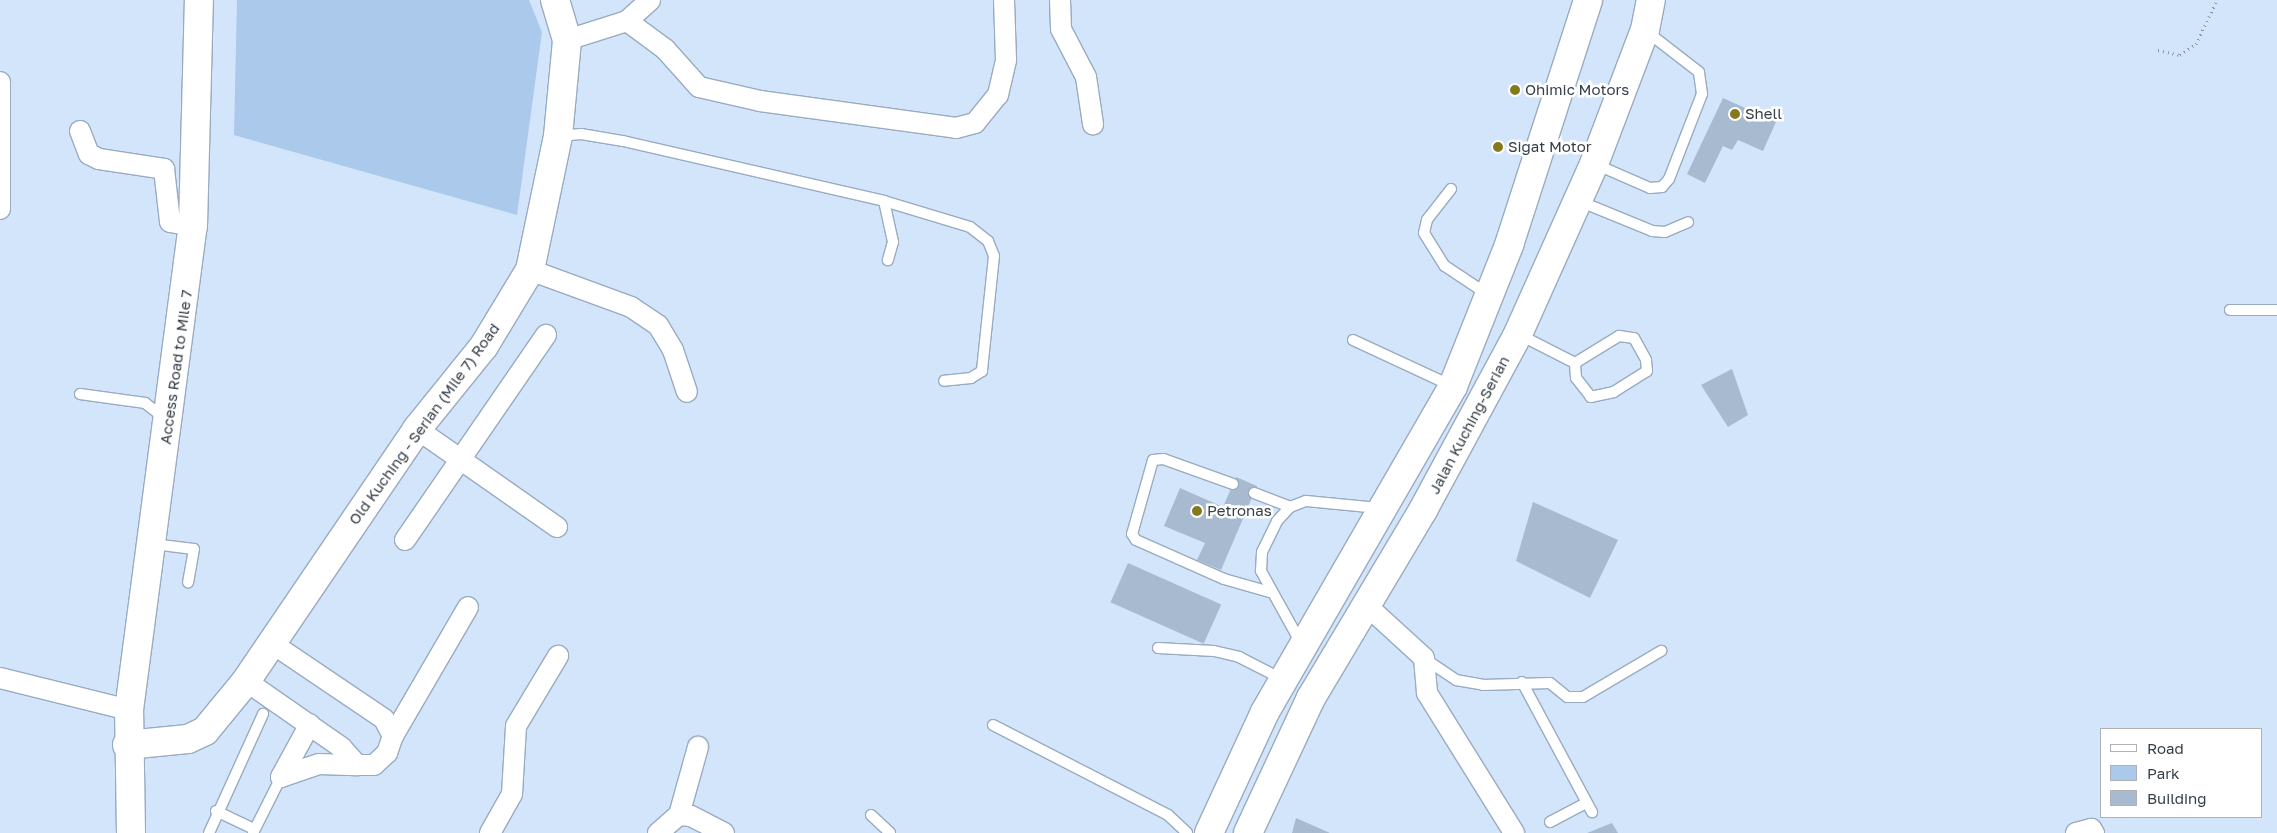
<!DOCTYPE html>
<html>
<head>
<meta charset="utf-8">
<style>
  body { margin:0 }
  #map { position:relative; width:2277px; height:833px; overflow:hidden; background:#d2e5fb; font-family:"Golos Text",sans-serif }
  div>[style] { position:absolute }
  .green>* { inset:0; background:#aac9eb }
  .building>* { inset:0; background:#a8bacf; transform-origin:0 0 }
  .path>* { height:3px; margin-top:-1.5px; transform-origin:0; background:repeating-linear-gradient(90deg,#8795a4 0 1px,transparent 0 5px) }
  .roads { filter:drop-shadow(1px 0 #99abc0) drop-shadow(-1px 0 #99abc0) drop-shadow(0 1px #99abc0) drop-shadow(0 -1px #99abc0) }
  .lane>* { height:10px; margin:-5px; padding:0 5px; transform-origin:5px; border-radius:5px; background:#fff }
  .street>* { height:20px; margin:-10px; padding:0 10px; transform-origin:10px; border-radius:10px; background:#fff }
  .secondary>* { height:28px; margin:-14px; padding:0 14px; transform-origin:14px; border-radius:14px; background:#fff }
  .highway>* { height:28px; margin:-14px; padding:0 14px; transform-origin:14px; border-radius:14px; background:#fff }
  .dots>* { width:14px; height:14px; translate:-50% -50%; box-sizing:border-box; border:2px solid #fff; border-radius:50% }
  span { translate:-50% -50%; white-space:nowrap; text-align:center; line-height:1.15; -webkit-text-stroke:5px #fff; paint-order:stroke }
  .poi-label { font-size:15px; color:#363e46 }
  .left { translate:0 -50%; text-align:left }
  .street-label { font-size:15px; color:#363e46 }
  .legend { position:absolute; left:2100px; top:728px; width:162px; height:90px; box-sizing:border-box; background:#fff; border:1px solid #afb2b5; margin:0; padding:6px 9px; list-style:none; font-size:15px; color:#363e46 }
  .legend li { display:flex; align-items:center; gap:10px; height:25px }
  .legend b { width:25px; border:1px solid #afb2b5 }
</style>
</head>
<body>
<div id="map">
  <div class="green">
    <i style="clip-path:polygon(237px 0,529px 0,542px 32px,517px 215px,234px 135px)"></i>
  </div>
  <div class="building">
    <i style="clip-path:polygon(1723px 98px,1776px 122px,1763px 151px,1738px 140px,1732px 150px,1723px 146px,1705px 183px,1687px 174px)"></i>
    <i style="clip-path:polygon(1732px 369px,1748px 415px,1728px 427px,1701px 385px)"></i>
    <i style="clip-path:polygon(1236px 477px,1257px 486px,1221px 570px,1197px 560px,1205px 543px,1164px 526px,1180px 488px,1223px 507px)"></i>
    <i style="clip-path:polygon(1533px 502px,1618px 540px,1590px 598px,1516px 561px)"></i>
    <i style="left:1128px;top:563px;width:102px;height:43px;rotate:24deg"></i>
    <i style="clip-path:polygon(1296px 818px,1330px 833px,1292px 833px)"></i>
    <i style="clip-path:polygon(1612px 823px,1618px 833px,1587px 833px)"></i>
  </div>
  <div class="path">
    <i style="left:2158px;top:50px;width:23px;rotate:13deg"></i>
    <i style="left:2180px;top:55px;width:19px;rotate:-35deg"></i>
    <i style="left:2196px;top:44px;width:49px;rotate:-64.5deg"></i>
  </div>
  <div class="roads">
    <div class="lane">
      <i style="left:559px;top:136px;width:22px;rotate:-5deg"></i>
      <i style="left:581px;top:134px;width:43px;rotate:9.5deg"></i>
      <i style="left:623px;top:141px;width:268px;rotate:12.9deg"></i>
      <i style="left:884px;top:201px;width:90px;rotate:16.8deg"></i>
      <i style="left:970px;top:227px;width:23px;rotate:38deg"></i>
      <i style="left:988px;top:241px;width:16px;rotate:68deg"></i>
      <i style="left:994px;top:256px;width:116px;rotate:96deg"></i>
      <i style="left:982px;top:371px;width:13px;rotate:148deg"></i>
      <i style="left:971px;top:378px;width:27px;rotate:174deg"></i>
      <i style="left:1595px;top:164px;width:60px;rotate:23.6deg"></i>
      <i style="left:1650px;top:188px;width:12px;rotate:-5deg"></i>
      <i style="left:1662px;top:187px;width:11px;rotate:-49deg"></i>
      <i style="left:1669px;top:179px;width:91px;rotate:-68.8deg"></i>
      <i style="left:1702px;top:94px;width:22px;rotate:-98deg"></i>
      <i style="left:1699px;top:72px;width:67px;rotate:-142.3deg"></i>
      <i style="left:1451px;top:189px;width:39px;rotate:128deg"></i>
      <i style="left:1427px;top:220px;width:13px;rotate:103deg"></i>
      <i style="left:1424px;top:233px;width:39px;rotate:58deg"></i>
      <i style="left:1445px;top:266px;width:50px;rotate:33.7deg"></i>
      <i style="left:884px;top:201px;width:42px;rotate:77.6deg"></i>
      <i style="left:893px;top:242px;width:19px;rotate:106deg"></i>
      <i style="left:1579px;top:201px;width:79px;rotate:22.3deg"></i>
      <i style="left:1652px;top:231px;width:13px;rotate:4deg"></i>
      <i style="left:1665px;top:232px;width:25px;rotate:-23deg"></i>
      <i style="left:2230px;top:310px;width:47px"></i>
      <i style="left:1518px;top:334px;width:64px;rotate:27deg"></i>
      <i style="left:1619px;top:336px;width:15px;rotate:8deg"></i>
      <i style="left:1634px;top:338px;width:25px;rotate:61deg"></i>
      <i style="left:1646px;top:360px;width:11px;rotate:85deg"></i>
      <i style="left:1647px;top:371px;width:39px;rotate:148deg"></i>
      <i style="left:1614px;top:392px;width:24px;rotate:168deg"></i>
      <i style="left:1591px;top:397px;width:24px;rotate:-128deg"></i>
      <i style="left:1576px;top:378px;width:15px;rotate:-94deg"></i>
      <i style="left:1575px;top:363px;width:52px;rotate:-31.5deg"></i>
      <i style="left:1353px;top:340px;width:109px;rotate:24.9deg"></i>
      <i style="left:80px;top:394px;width:66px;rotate:7.9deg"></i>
      <i style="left:145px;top:403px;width:24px;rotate:38deg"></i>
      <i style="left:1233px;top:484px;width:74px;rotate:-160.3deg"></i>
      <i style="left:1163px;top:459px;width:10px;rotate:174deg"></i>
      <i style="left:1153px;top:460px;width:77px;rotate:105.8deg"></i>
      <i style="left:1132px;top:534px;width:7px;rotate:56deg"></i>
      <i style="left:1136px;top:540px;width:96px;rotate:23.9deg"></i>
      <i style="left:1224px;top:579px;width:48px;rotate:15.8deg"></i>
      <i style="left:1254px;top:493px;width:39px;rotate:21deg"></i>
      <i style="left:153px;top:544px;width:41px;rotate:7deg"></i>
      <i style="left:194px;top:549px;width:34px;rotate:100deg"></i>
      <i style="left:1302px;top:645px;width:85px;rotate:-119deg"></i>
      <i style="left:1261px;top:571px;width:19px;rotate:-87deg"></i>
      <i style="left:1262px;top:552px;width:34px;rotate:-64deg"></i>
      <i style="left:1277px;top:521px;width:19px;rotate:-47deg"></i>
      <i style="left:1290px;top:507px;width:17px;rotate:-21deg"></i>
      <i style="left:1306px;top:501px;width:73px;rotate:5.5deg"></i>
      <i style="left:1158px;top:648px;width:56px;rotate:3.1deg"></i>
      <i style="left:1214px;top:651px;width:26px;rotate:13deg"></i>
      <i style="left:1239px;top:657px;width:48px;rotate:27.1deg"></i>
      <i style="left:1425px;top:659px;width:37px;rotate:34deg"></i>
      <i style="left:1456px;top:680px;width:27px;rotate:10deg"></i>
      <i style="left:1483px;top:685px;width:67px;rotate:-1.7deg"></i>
      <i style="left:1550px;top:683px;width:22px;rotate:39deg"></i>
      <i style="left:1567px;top:697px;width:16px"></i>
      <i style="left:1583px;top:697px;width:91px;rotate:-30.5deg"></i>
      <i style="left:1522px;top:682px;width:148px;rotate:61.7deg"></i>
      <i style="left:993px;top:725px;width:197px;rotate:27.2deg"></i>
      <i style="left:1168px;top:815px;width:26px;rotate:43deg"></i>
      <i style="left:216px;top:811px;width:42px;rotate:25.3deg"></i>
      <i style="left:871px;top:815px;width:26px;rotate:43deg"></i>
      <i style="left:1550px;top:822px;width:41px;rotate:-27.8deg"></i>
      <i style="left:209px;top:833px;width:131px;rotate:-65.6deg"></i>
      <i style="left:253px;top:833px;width:63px;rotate:-63.4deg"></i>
    </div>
    <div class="street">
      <i style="left:1060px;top:0;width:29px;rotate:88deg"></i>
      <i style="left:1061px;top:29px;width:54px;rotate:62.5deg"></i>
      <i style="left:1086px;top:77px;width:48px;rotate:81.5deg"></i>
      <i style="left:627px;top:21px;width:47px;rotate:36.4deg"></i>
      <i style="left:665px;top:49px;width:51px;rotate:48.2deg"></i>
      <i style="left:699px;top:87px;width:63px;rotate:12.9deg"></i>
      <i style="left:760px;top:101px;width:198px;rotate:7.8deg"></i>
      <i style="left:956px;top:128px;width:20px;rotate:-15deg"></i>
      <i style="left:975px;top:123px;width:36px;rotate:-51deg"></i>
      <i style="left:998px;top:95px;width:36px;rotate:-77deg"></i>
      <i style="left:1006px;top:60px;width:60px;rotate:-91.9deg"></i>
      <i style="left:567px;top:40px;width:63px;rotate:-17.6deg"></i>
      <i style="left:627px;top:21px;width:31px;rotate:-42deg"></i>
      <i style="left:0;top:82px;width:127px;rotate:90deg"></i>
      <i style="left:80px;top:131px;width:25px;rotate:69deg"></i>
      <i style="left:89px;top:154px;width:11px;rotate:27deg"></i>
      <i style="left:99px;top:159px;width:66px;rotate:8.7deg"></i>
      <i style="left:164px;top:169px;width:53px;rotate:83.5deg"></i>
      <i style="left:170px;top:222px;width:23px;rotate:10deg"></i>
      <i style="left:530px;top:270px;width:108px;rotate:20.1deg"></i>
      <i style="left:631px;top:307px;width:32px;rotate:34deg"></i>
      <i style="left:658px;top:325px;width:29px;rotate:59deg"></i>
      <i style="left:673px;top:350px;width:44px;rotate:71.6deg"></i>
      <i style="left:417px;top:429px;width:171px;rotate:35deg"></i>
      <i style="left:405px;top:540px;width:249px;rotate:-55.5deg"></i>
      <i style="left:1364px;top:603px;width:81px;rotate:42.5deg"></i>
      <i style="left:1424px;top:658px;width:35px;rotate:85deg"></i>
      <i style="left:1427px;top:693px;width:165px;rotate:58.1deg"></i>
      <i style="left:0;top:678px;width:133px;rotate:13.9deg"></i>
      <i style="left:246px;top:681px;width:116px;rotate:34.8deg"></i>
      <i style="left:341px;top:747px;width:24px;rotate:48deg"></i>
      <i style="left:357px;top:765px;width:17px"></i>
      <i style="left:374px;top:765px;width:18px;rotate:-43deg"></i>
      <i style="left:387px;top:753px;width:18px;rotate:-71deg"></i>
      <i style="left:393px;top:736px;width:19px;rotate:-118deg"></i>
      <i style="left:384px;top:719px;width:138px;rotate:-146deg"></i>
      <i style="left:393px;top:736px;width:149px;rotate:-59.8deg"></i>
      <i style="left:281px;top:777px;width:40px;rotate:-18.9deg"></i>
      <i style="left:319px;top:764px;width:38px;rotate:2deg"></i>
      <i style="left:281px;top:777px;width:60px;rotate:-61.3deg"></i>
      <i style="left:679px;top:815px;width:12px;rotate:5deg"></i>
      <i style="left:691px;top:816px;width:37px;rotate:27deg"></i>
      <i style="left:490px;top:833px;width:45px;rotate:-60.6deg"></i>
      <i style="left:512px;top:794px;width:68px;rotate:-86.6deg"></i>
      <i style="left:516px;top:726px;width:82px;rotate:-59deg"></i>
      <i style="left:658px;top:833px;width:28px;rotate:-41deg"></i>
      <i style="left:679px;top:815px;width:71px;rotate:-74.4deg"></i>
      <i style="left:2076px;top:833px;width:16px;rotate:-15deg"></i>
      <i style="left:2091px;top:829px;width:5px;rotate:53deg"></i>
    </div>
    <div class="secondary">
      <i style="left:127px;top:745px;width:61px;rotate:-5.6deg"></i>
      <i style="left:188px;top:739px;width:19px;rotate:-25deg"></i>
      <i style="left:205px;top:731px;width:65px;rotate:-50.6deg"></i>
      <i style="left:246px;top:681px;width:305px;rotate:-55.8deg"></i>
      <i style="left:417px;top:429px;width:107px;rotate:-51.1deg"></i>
      <i style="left:484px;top:346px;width:89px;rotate:-58.8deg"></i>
      <i style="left:530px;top:270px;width:137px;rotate:-78.2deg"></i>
      <i style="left:558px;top:136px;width:96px;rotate:-84.6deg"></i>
      <i style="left:567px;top:40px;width:42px;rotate:-106.7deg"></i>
      <i style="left:131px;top:833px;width:123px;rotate:-90.9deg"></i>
      <i style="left:129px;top:710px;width:488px;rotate:-82.5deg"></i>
      <i style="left:193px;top:226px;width:226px;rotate:-88.5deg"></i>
    </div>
    <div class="highway">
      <i style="left:1209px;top:833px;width:133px;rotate:-65.2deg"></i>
      <i style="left:1265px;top:712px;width:376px;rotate:-60deg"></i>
      <i style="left:1453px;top:386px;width:152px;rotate:-68.3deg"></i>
      <i style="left:1509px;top:245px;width:257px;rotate:-72.1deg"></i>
      <i style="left:1248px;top:833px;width:149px;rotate:-65deg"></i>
      <i style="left:1311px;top:698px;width:219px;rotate:-59.2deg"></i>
      <i style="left:1423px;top:510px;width:200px;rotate:-61.6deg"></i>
      <i style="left:1518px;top:334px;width:186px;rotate:-65.9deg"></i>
      <i style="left:1594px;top:164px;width:143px;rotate:-69.2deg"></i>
      <i style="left:1645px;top:30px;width:31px;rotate:-79deg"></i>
    </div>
  </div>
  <div class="dots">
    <i style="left:1515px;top:90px;background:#85791e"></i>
    <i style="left:1735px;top:114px;background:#85791e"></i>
    <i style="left:1498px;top:147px;background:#85791e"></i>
    <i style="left:1197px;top:511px;background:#85791e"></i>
  </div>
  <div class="poi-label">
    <span class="left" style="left:1525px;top:90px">Ohimic Motors</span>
    <span class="left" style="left:1745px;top:114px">Shell</span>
    <span class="left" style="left:1508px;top:147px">Sigat Motor</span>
    <span class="left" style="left:1207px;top:511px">Petronas</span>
  </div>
  <div class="street-label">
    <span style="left:176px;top:367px;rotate:-82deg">Access Road to Mile 7</span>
    <span style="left:424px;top:424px;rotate:-54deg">Old Kuching - Serian (Mile 7) Road</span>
    <span style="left:1469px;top:425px;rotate:-62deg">Jalan Kuching-Serian</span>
  </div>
  <ul class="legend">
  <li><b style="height:6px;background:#fff"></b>Road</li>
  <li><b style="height:14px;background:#aac9eb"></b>Park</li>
  <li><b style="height:14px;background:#a8bacf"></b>Building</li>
  </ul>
</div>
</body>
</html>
